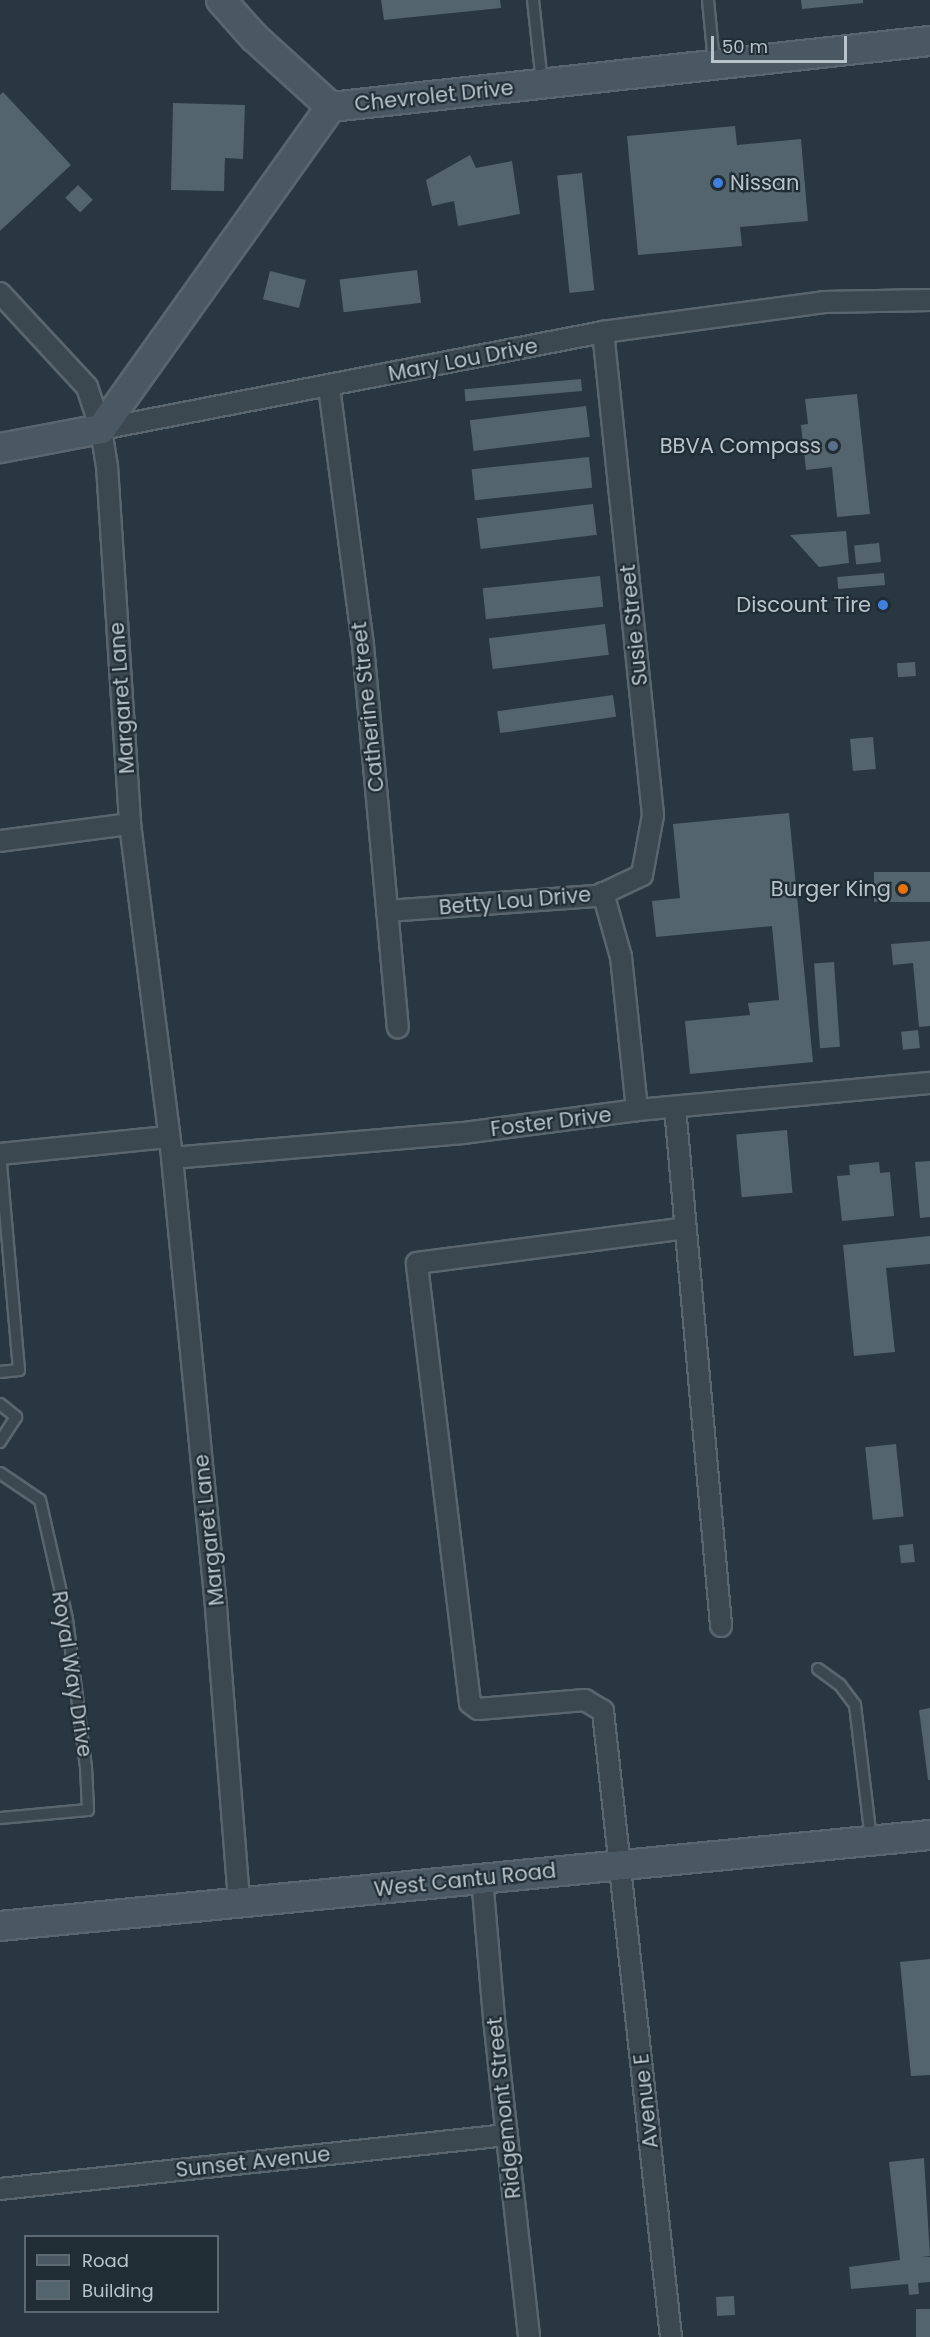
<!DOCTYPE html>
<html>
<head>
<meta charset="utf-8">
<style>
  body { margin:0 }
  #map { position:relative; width:930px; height:2337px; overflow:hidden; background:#283740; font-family:Poppins,sans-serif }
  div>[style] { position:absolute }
  .building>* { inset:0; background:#53646c; transform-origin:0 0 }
  .roads { filter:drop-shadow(2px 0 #5a666d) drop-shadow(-2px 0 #5a666d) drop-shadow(0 2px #5a666d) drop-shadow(0 -2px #5a666d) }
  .lane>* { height:10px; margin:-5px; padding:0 5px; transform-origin:5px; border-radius:5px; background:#3c4850 }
  .street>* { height:20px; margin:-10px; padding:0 10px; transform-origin:10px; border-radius:10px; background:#3c4850 }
  .secondary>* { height:28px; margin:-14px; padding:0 14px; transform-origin:14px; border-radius:14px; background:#4a5862 }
  .dots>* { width:16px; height:16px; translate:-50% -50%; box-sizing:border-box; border:3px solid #212d35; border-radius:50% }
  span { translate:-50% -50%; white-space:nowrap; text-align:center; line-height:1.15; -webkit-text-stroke:4.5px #212d35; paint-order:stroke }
  .street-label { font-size:21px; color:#b9c3ca }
  .poi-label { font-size:21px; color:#b9c3ca }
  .left { translate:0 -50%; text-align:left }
  .right { translate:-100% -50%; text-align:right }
  .legend { position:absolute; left:24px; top:2235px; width:195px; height:78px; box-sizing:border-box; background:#212d35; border:2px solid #5e6971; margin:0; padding:8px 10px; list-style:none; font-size:18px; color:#b9c3ca }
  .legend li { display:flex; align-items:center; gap:12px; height:30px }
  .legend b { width:30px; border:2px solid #5e6971 }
  .scale { position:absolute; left:711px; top:36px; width:136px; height:27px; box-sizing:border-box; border:3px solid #b9c3ca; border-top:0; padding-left:8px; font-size:18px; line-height:21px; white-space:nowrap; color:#b9c3ca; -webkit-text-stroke:4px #212d35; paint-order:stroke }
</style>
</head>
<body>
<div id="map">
  <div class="building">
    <i style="clip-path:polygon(381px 0,500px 0,501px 8px,384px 20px)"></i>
    <i style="clip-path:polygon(801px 0,863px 0,863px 3px,802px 9px)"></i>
    <i style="clip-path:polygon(3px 92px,71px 165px,0 231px,0 95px)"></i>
    <i style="clip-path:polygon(173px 103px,245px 105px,243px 159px,225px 158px,224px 191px,171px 190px)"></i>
    <i style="clip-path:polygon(735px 126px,737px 145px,801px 139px,808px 221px,740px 227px,742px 246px,638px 255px,627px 136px)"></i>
    <i style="clip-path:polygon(470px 155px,476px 168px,512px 161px,520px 214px,458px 226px,454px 201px,432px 206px,426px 180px)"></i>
    <i style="left:582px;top:173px;width:118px;height:25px;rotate:84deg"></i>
    <i style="left:78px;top:185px;width:21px;height:18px;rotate:45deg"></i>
    <i style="left:417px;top:270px;width:33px;height:78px;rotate:83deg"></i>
    <i style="left:270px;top:271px;width:37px;height:29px;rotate:14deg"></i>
    <i style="left:581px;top:379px;width:12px;height:117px;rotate:85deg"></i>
    <i style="clip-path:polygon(857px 394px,870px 514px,837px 517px,832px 467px,806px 470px,801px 425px,808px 424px,805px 399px)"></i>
    <i style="left:586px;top:406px;width:31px;height:117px;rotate:83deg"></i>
    <i style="left:589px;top:457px;width:31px;height:118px;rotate:84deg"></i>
    <i style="left:593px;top:504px;width:31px;height:117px;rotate:83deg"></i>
    <i style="clip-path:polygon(846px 531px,849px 563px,819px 567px,790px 535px)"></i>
    <i style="left:879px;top:543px;width:19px;height:25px;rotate:84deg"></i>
    <i style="left:884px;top:573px;width:12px;height:47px;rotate:85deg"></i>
    <i style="left:600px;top:576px;width:31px;height:118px;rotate:84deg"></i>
    <i style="left:605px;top:624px;width:31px;height:117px;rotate:83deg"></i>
    <i style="left:915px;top:662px;width:14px;height:18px;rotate:86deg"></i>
    <i style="left:613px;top:695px;width:22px;height:117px;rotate:82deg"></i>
    <i style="left:873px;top:737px;width:32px;height:23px;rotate:85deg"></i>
    <i style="clip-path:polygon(789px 813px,813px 1062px,690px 1074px,685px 1021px,750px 1015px,748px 1003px,779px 1000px,772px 926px,656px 937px,652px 901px,680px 898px,673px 824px)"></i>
    <i style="left:930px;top:872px;width:30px;height:56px;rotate:90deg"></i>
    <i style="clip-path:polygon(930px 941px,930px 1026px,919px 1027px,913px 963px,893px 965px,891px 944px)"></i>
    <i style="left:834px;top:962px;width:85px;height:20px;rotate:86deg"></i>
    <i style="left:918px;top:1030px;width:18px;height:17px;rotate:84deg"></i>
    <i style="left:787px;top:1130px;width:63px;height:51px;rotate:85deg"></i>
    <i style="clip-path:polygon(930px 1161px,930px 1217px,920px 1218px,915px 1162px)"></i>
    <i style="clip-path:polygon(879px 1162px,880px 1173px,890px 1172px,894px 1216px,842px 1221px,837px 1176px,850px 1175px,849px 1165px)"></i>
    <i style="clip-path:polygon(930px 1236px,930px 1264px,886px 1268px,895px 1352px,854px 1356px,843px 1245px)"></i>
    <i style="left:896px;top:1444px;width:73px;height:31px;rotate:84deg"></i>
    <i style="left:913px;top:1544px;width:18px;height:14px;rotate:84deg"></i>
    <i style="clip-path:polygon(930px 1708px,930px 1780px,928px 1780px,919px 1710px)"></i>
    <i style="clip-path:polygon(930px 1959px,930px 2075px,911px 2076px,900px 1962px)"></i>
    <i style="clip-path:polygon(924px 2158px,930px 2256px,922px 2257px,930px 2257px,930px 2282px,918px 2283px,919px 2294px,909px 2295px,908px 2284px,851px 2289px,849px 2267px,900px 2260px,889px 2162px)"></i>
    <i style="left:734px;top:2296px;width:19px;height:18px;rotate:87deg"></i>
    <i style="left:930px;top:2309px;width:28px;height:14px;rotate:90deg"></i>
  </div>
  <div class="roads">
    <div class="lane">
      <i style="left:533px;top:0;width:83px;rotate:83.8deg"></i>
      <i style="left:708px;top:0;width:62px;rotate:84.5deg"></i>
      <i style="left:0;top:1372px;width:19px;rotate:-6deg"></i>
      <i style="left:19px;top:1370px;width:218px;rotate:-95deg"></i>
      <i style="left:0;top:1404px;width:21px;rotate:39deg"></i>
      <i style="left:16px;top:1417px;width:30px;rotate:123deg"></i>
      <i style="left:0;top:1473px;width:48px;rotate:34deg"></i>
      <i style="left:40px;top:1500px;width:122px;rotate:77.2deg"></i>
      <i style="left:67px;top:1619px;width:149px;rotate:82.7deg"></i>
      <i style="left:86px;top:1767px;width:43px;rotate:87.3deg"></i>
      <i style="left:88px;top:1810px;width:88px;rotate:174.8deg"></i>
      <i style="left:818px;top:1669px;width:27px;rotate:36deg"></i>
      <i style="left:840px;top:1685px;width:25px;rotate:53deg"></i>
      <i style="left:855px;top:1705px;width:136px;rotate:83.2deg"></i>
    </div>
    <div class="street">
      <i style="left:0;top:293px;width:128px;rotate:47.2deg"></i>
      <i style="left:87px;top:387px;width:44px;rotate:71.6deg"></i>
      <i style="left:101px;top:429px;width:37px;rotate:81deg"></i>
      <i style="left:107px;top:466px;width:359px;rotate:86.3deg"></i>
      <i style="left:130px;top:824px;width:337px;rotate:82.8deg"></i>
      <i style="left:172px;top:1158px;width:452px;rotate:84.4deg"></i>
      <i style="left:216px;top:1608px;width:295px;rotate:85.5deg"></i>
      <i style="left:329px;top:387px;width:260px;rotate:82.5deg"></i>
      <i style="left:363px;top:645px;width:384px;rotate:84.8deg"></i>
      <i style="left:101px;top:429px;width:511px;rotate:-10.94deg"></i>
      <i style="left:603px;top:332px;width:223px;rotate:-7.7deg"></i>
      <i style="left:824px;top:302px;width:106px;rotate:-1.1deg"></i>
      <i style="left:0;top:841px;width:131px;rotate:-7.5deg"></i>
      <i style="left:603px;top:893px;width:66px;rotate:74.3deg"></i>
      <i style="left:621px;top:957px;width:154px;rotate:84deg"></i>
      <i style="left:387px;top:911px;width:212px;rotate:-4.1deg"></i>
      <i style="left:598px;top:896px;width:49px;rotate:-25.5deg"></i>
      <i style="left:642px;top:875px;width:61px;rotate:-79.6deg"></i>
      <i style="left:653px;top:815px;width:486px;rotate:-95.9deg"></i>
      <i style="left:675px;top:1107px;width:521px;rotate:84.93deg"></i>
      <i style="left:0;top:1154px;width:168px;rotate:-5.8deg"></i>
      <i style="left:172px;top:1158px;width:292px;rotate:-4.9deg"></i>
      <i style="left:463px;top:1133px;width:176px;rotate:-7.5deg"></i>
      <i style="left:637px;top:1110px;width:294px;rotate:-5.3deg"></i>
      <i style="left:482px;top:1878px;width:142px;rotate:85.1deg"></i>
      <i style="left:494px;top:2019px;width:320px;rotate:83.7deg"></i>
      <i style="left:0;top:2189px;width:510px;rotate:-6.08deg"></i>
      <i style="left:671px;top:2337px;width:630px;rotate:-96.2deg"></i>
      <i style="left:603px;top:1711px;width:21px;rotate:-149deg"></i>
      <i style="left:585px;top:1700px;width:107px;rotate:175.2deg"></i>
      <i style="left:478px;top:1709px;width:10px;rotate:-143deg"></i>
      <i style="left:470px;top:1703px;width:443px;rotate:-96.9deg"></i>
      <i style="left:417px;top:1263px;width:271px;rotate:-7.4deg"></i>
    </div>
    <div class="secondary">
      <i style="left:221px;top:0;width:50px;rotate:48.3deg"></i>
      <i style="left:254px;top:37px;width:104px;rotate:42.3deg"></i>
      <i style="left:0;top:448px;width:103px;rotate:-10.7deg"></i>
      <i style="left:101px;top:429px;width:396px;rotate:-54.5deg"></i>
      <i style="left:331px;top:107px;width:603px;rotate:-6.29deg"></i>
      <i style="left:0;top:1926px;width:934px;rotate:-5.59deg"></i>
    </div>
  </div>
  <div class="dots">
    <i style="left:718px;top:183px;background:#3f7fe0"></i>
    <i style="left:833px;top:446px;background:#5c6f8a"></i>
    <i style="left:883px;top:605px;background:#3f7fe0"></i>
    <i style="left:903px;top:889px;background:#e8710a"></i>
  </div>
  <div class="street-label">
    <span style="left:434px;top:96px;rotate:-6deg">Chevrolet Drive</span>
    <span style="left:463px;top:360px;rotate:-11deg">Mary Lou Drive</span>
    <span style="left:634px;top:625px;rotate:-96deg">Susie Street</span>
    <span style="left:122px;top:698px;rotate:-94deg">Margaret Lane</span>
    <span style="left:368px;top:707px;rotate:-96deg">Catherine Street</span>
    <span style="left:515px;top:901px;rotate:-5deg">Betty Lou Drive</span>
    <span style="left:551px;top:1122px;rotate:-7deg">Foster Drive</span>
    <span style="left:209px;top:1530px;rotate:-96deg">Margaret Lane</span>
    <span style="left:72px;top:1674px;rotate:81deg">Royal Way Drive</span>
    <span style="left:465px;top:1880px;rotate:-6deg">West Cantu Road</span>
    <span style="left:646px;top:2101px;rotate:-96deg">Avenue E</span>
    <span style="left:504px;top:2108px;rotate:-96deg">Ridgemont Street</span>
    <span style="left:253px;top:2162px;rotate:-6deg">Sunset Avenue</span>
  </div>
  <div class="poi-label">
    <span class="left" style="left:730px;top:183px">Nissan</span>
    <span class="right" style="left:821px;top:446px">BBVA Compass</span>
    <span class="right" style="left:871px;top:605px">Discount Tire</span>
    <span class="right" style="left:891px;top:889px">Burger King</span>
  </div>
  <ul class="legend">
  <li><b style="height:8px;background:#4a5862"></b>Road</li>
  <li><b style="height:16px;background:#53646c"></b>Building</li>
  </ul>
  <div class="scale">50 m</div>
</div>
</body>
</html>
